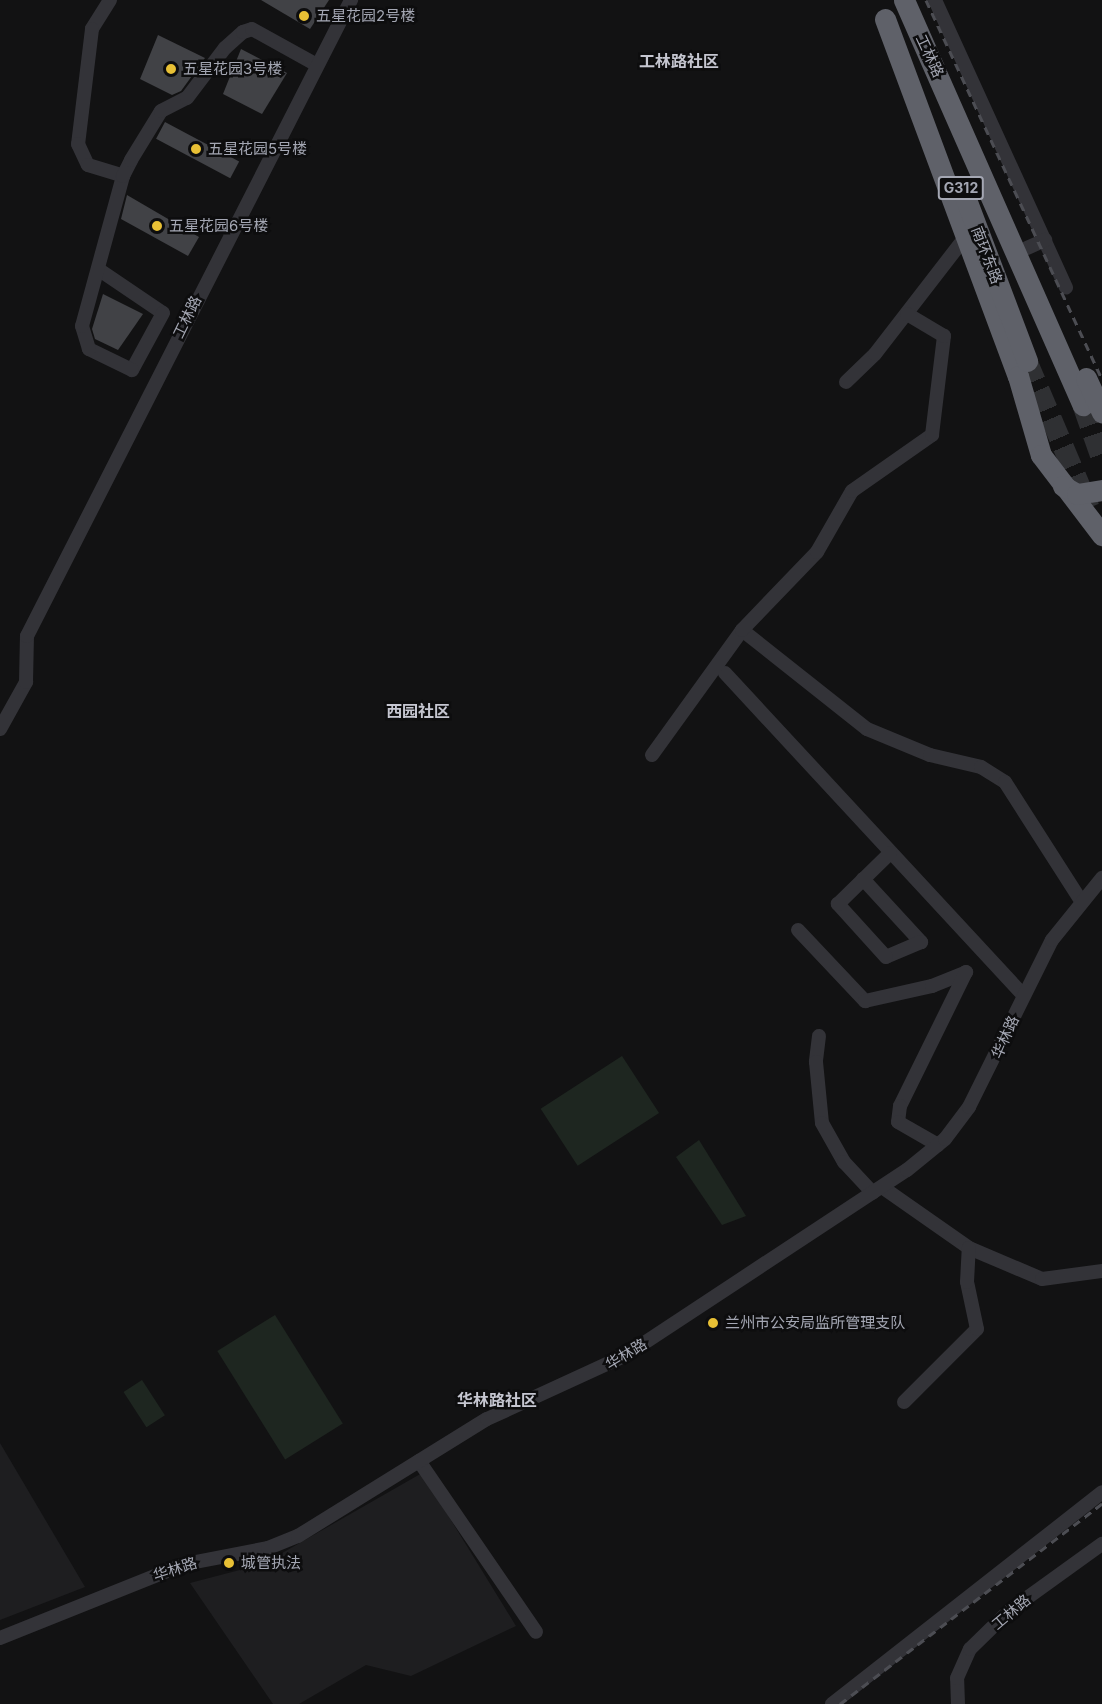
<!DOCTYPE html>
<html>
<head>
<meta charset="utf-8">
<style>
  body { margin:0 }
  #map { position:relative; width:1102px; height:1704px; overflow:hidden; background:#121213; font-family:Inter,"Noto Sans SC",sans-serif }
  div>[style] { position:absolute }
  .built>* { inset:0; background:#1e1e20 }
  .green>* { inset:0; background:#1e2620; transform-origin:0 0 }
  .building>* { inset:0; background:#414246; transform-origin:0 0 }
  .highway-tunnel>* { height:21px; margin-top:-10.5px; transform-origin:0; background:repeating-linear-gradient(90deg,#2f3033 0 21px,transparent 0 31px) }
  .minor>* { height:14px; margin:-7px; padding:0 7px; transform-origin:7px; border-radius:7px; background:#333338 }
  .highway>* { height:21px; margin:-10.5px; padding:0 10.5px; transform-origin:10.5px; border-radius:10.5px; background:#5f6169 }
  .rail>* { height:3px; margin-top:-1.5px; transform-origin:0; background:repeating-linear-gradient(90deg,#4c4d53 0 8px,transparent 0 14px) }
  .dots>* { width:16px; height:16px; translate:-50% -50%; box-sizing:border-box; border:3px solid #0d0d0e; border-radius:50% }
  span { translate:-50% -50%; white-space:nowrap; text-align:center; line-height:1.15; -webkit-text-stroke:5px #0d0d0e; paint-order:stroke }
  .shield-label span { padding:2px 4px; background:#0d0d0e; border:2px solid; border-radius:4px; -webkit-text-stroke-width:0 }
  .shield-label { font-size:14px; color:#a4a7b3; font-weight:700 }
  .poi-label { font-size:15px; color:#a4a7b3 }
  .left { translate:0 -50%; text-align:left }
  .street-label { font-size:15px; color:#a4a7b3 }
  .neighbourhood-label { font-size:16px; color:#c5c6d0; font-weight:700 }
</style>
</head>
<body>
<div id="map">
  <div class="built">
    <i style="clip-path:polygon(0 1443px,85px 1587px,0 1620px)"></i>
    <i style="clip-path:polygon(422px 1473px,516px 1626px,411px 1676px,366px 1665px,299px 1704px,273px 1704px,190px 1583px,263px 1564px)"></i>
  </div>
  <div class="green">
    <i style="left:622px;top:1056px;width:68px;height:97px;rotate:57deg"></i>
    <i style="clip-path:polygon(699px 1140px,746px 1216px,722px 1225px,676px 1157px)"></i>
    <i style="left:275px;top:1315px;width:128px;height:68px;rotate:58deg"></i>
    <i style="left:142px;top:1380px;width:42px;height:22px;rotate:57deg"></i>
  </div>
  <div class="building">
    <i style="clip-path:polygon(261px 0,329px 0,310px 29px)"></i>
    <i style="clip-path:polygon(158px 35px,205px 58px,181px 91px,172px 95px,140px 79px)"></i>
    <i style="clip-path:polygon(241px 49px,287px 73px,262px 114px,223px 94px)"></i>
    <i style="left:165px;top:122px;width:84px;height:19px;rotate:28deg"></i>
    <i style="clip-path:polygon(127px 195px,199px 237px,188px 256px,121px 219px)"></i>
    <i style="clip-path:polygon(103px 294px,143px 314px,118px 350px,95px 339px,92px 329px)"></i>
  </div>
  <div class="highway-tunnel">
    <i style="left:1027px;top:361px;width:159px;rotate:67deg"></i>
    <i style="left:1083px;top:405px;width:57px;rotate:70.6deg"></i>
  </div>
  <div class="minor">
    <i style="left:110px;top:0;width:34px;rotate:122deg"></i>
    <i style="left:92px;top:29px;width:116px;rotate:96.9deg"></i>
    <i style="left:78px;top:144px;width:23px;rotate:65deg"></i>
    <i style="left:88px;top:165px;width:37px;rotate:17deg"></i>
    <i style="left:935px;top:0;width:316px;rotate:65.5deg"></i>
    <i style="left:1027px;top:248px;width:20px;rotate:-24deg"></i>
    <i style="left:98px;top:269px;width:78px;rotate:34.1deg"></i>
    <i style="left:163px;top:313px;width:65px;rotate:118.5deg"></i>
    <i style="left:132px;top:370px;width:48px;rotate:-154deg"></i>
    <i style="left:89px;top:349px;width:24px;rotate:-107deg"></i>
    <i style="left:82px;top:326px;width:156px;rotate:-74.7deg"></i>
    <i style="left:123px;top:176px;width:18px;rotate:-63deg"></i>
    <i style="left:131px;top:160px;width:57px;rotate:-58.5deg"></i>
    <i style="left:161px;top:111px;width:29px;rotate:-27deg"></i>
    <i style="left:187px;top:98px;width:63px;rotate:-52.8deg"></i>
    <i style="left:225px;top:48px;width:24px;rotate:-42deg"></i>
    <i style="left:243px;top:32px;width:9px;rotate:-18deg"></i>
    <i style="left:252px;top:29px;width:74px;rotate:29deg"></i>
    <i style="left:846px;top:382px;width:40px;rotate:-44deg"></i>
    <i style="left:875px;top:354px;width:145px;rotate:-52.3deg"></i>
    <i style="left:742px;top:630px;width:159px;rotate:38.4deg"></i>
    <i style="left:867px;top:729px;width:68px;rotate:22.4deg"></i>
    <i style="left:930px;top:755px;width:52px;rotate:13.2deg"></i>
    <i style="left:981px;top:767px;width:28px;rotate:32deg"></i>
    <i style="left:1005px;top:782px;width:141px;rotate:57.4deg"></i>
    <i style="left:725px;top:673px;width:439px;rotate:47.2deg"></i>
    <i style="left:0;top:729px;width:54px;rotate:-61deg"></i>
    <i style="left:26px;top:682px;width:46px;rotate:-88.8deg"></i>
    <i style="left:27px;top:636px;width:714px;rotate:-63deg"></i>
    <i style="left:652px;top:755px;width:154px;rotate:-54.2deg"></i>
    <i style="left:742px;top:630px;width:108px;rotate:-46.1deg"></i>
    <i style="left:817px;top:552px;width:70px;rotate:-60.2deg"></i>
    <i style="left:852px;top:491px;width:98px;rotate:-35deg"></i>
    <i style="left:932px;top:435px;width:100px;rotate:-83.1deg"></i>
    <i style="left:944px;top:336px;width:43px;rotate:-149.3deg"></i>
    <i style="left:863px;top:879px;width:86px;rotate:47.4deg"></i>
    <i style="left:921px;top:942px;width:38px;rotate:157deg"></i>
    <i style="left:886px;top:957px;width:72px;rotate:-132.2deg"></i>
    <i style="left:838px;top:904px;width:73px;rotate:-44.4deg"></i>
    <i style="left:798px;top:930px;width:98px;rotate:46.7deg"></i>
    <i style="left:865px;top:1001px;width:69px;rotate:-12.6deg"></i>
    <i style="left:932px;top:986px;width:37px;rotate:-22deg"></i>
    <i style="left:966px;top:972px;width:149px;rotate:116.2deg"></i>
    <i style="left:900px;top:1106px;width:16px;rotate:97deg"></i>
    <i style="left:898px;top:1122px;width:46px;rotate:29.9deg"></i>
    <i style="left:819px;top:1036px;width:26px;rotate:97deg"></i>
    <i style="left:816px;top:1062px;width:61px;rotate:84.4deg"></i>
    <i style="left:822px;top:1123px;width:45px;rotate:60.6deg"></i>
    <i style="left:844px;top:1162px;width:42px;rotate:46.9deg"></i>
    <i style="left:882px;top:1187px;width:106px;rotate:35deg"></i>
    <i style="left:969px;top:1248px;width:79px;rotate:23deg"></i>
    <i style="left:1042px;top:1279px;width:61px;rotate:-7.6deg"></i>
    <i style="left:904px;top:1402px;width:103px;rotate:-45deg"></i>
    <i style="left:977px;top:1329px;width:48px;rotate:-102deg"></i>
    <i style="left:967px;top:1282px;width:34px;rotate:-87deg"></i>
    <i style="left:419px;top:1461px;width:207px;rotate:55.6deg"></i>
    <i style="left:0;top:1638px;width:199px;rotate:-21.8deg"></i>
    <i style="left:185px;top:1564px;width:85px;rotate:-10.9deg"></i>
    <i style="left:268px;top:1548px;width:32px;rotate:-22deg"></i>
    <i style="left:298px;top:1536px;width:222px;rotate:-31.8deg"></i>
    <i style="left:487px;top:1419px;width:153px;rotate:-24.7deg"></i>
    <i style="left:626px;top:1355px;width:336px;rotate:-33.4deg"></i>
    <i style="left:907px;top:1170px;width:49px;rotate:-39.2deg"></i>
    <i style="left:945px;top:1139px;width:40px;rotate:-53deg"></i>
    <i style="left:969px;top:1107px;width:186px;rotate:-63.6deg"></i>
    <i style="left:1052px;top:940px;width:80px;rotate:-51.1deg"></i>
    <i style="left:832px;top:1704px;width:343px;rotate:-38.1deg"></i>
    <i style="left:958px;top:1704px;width:26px;rotate:-92deg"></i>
    <i style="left:957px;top:1678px;width:32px;rotate:-66deg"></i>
    <i style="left:970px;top:1649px;width:54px;rotate:-44.3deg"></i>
    <i style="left:1009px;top:1611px;width:115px;rotate:-35.8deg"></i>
  </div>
  <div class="highway">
    <i style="left:904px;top:0;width:443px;rotate:66.2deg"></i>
    <i style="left:885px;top:19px;width:381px;rotate:69.6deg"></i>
    <i style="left:1018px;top:376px;width:82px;rotate:73.8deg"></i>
    <i style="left:1041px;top:455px;width:101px;rotate:52.7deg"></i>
    <i style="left:961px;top:186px;width:187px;rotate:69.3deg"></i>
    <i style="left:1086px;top:378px;width:38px;rotate:65deg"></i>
    <i style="left:1063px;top:486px;width:16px;rotate:30deg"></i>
    <i style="left:1077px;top:494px;width:25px;rotate:-9deg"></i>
  </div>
  <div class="rail">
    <i style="left:926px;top:0;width:419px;rotate:65.1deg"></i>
    <i style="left:840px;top:1704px;width:330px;rotate:-37.4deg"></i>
  </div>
  <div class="dots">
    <i style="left:304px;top:16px;background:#e8c035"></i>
    <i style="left:171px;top:69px;background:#e8c035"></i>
    <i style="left:196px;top:149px;background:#e8c035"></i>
    <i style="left:157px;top:226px;background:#e8c035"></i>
    <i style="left:713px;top:1323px;background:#e8c035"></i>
    <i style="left:229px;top:1563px;background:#e8c035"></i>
  </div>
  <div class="shield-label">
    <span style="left:961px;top:188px">G312</span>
  </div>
  <div class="poi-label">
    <span class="left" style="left:316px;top:16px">五星花园2号楼</span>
    <span class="left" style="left:183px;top:69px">五星花园3号楼</span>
    <span class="left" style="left:208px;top:149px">五星花园5号楼</span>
    <span class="left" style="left:169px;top:226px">五星花园6号楼</span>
    <span class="left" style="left:725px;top:1323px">兰州市公安局监所管理支队</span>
    <span class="left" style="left:241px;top:1563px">城管执法</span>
  </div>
  <div class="street-label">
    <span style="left:930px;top:56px;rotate:65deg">工林路</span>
    <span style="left:987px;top:255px;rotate:69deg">南环东路</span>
    <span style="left:187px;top:317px;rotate:-64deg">工林路</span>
    <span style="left:1005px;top:1037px;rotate:-66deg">华林路</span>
    <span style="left:626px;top:1354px;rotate:-31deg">华林路</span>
    <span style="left:175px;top:1569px;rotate:-18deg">华林路</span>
    <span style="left:1011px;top:1612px;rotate:-40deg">工林路</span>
  </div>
  <div class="neighbourhood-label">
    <span style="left:679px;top:61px">工林路社区</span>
    <span style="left:418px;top:711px">西园社区</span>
    <span style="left:497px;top:1400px">华林路社区</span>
  </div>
</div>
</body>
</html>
